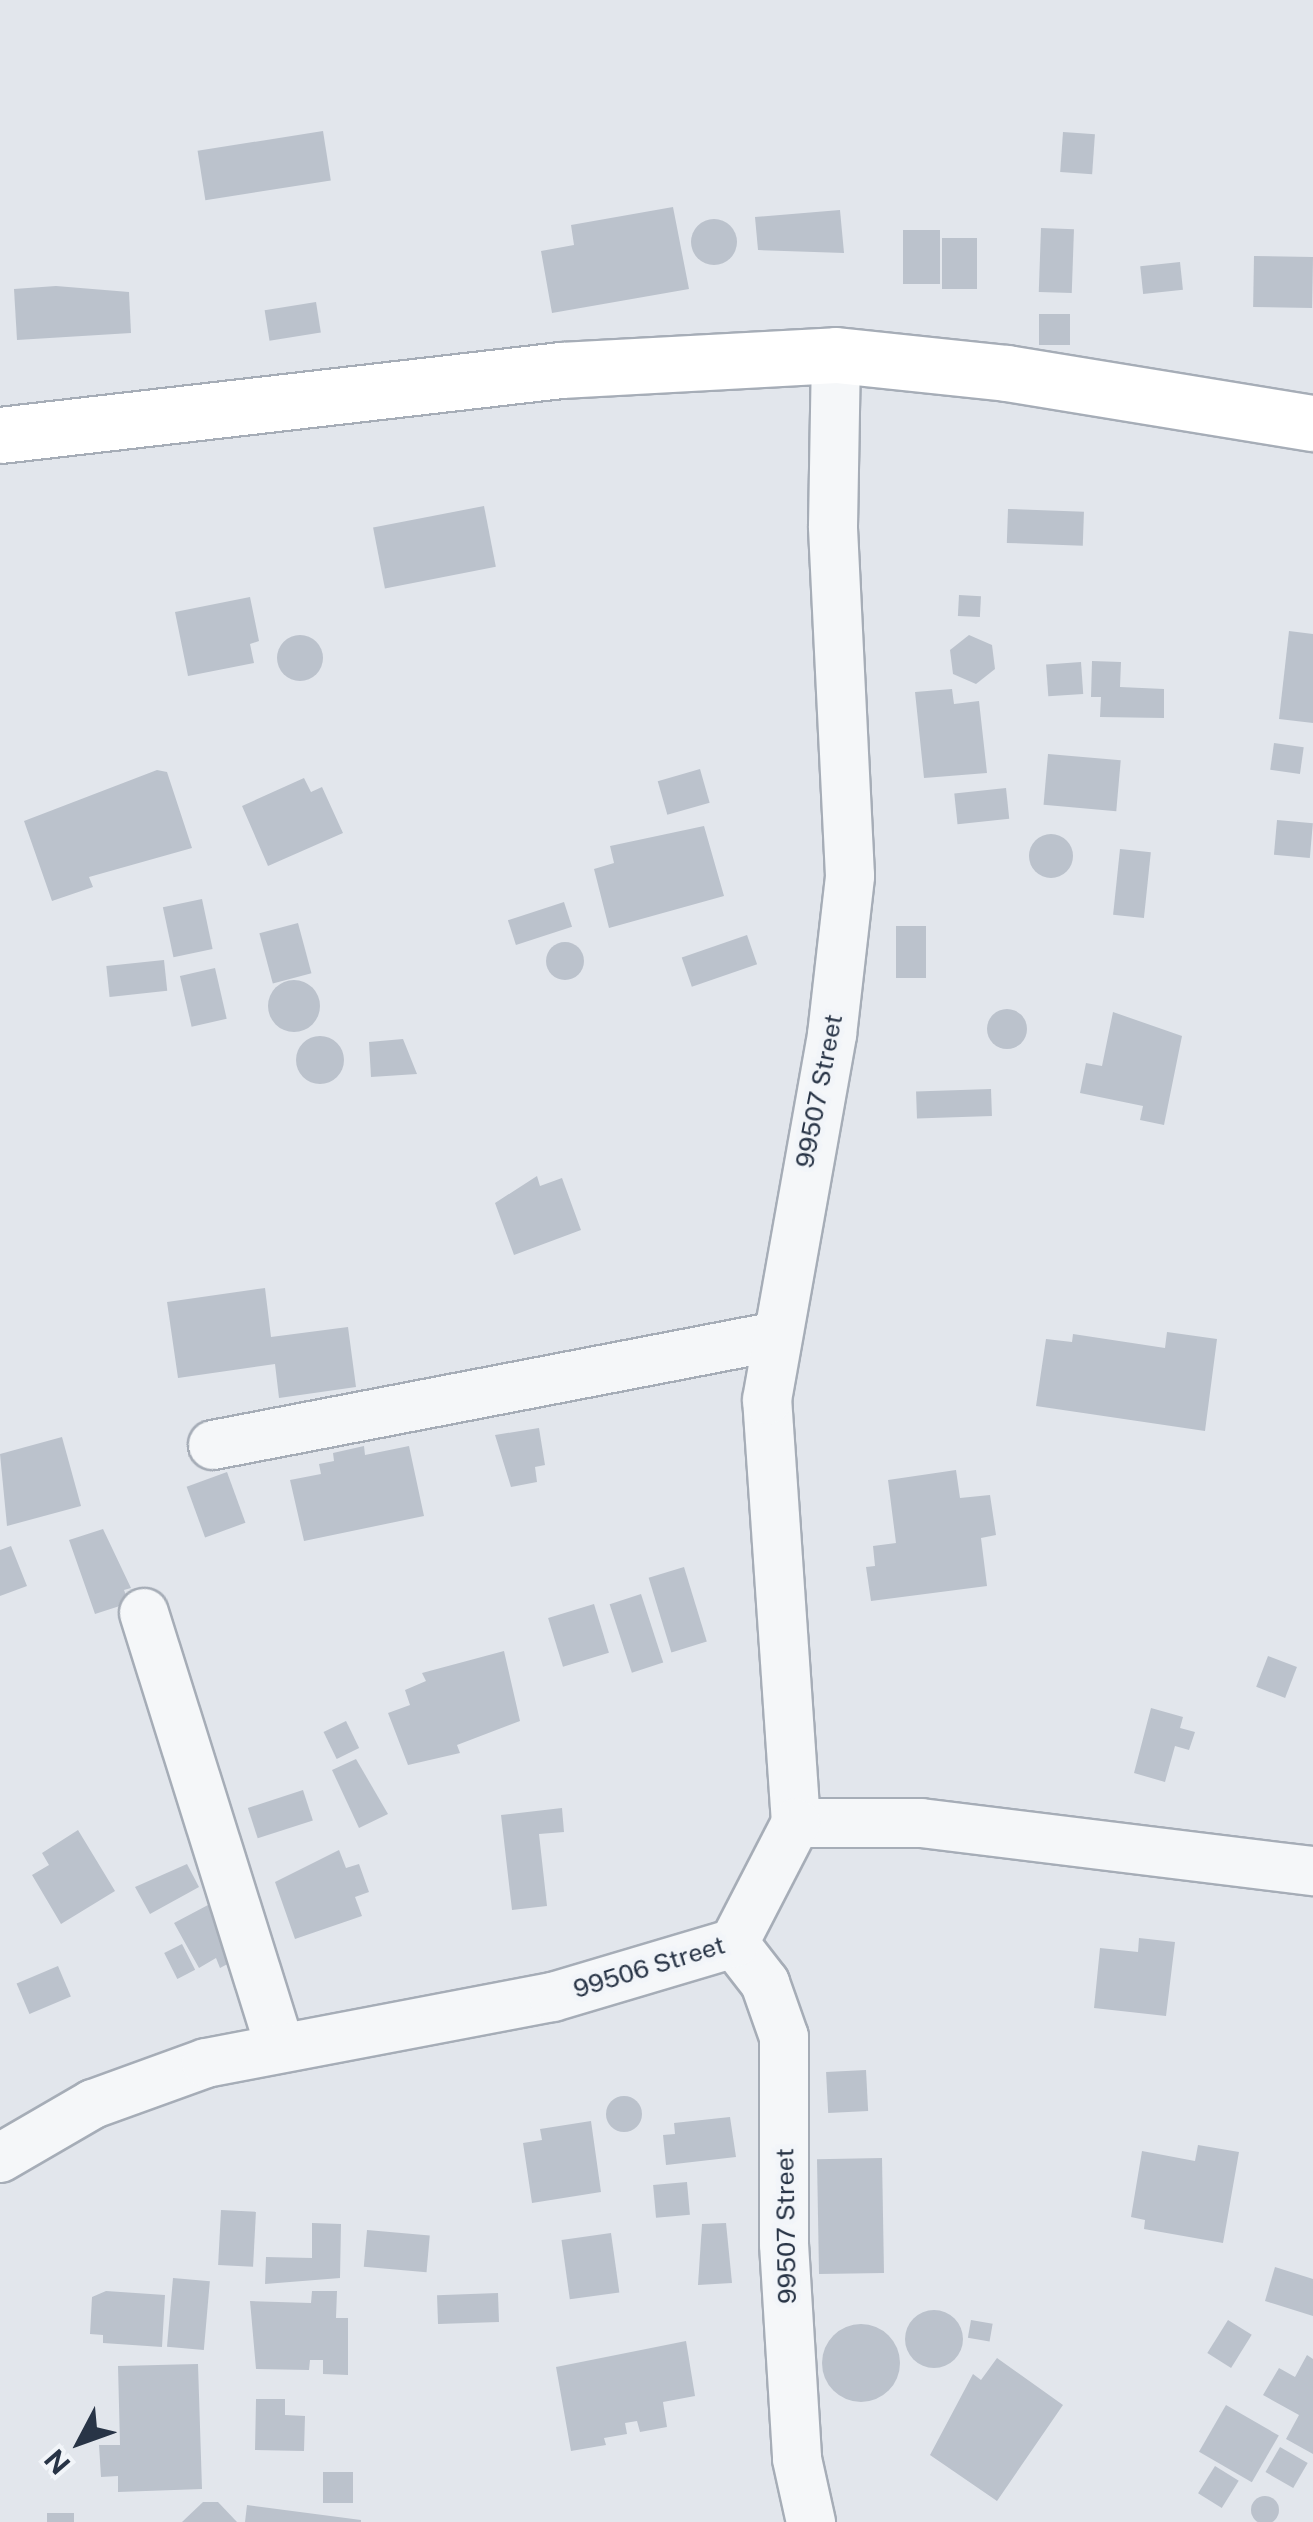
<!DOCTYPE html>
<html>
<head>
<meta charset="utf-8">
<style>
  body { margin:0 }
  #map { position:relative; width:1313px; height:2522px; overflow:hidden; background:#e2e6ec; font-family:"Public Sans",sans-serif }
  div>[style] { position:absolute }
  .building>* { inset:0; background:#bbc2cc; transform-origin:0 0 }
  .round { border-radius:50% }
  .roads { filter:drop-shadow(2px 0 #a6adb7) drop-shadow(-2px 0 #a6adb7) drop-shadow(0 2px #a6adb7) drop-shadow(0 -2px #a6adb7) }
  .street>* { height:48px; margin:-24px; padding:0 24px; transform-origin:24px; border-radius:24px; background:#f5f7f9 }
  .secondary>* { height:55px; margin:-27.5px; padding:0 27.5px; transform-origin:27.5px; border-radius:27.5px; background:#fff }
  span { translate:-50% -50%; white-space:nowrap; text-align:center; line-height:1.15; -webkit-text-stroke:10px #f2f5f9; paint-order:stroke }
  .street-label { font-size:25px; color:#283446 }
  .north { position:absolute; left:30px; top:2392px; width:100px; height:100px; -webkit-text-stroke:8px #f2f5f9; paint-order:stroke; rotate:229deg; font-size:28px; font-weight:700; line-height:40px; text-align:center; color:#283446 }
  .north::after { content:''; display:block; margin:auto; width:35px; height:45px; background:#283446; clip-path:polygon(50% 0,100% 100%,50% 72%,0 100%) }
</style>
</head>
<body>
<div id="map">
  <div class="building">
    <i style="left:323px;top:131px;width:50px;height:127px;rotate:81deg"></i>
    <i style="left:1063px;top:132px;width:32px;height:40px;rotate:4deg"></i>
    <i style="clip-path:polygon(673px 207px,689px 289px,552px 313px,541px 251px,574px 245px,571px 225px)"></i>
    <i style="clip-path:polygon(840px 210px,844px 253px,758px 250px,755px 217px)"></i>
    <i class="round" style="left:691px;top:219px;width:46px;height:46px"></i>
    <i style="left:1041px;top:228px;width:33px;height:64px;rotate:2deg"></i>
    <i style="left:903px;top:230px;width:37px;height:54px"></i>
    <i style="left:942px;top:238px;width:35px;height:51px"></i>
    <i style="left:1254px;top:256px;width:59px;height:51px;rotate:1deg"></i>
    <i style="left:1180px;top:262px;width:28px;height:40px;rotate:84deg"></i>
    <i style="clip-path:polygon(56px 286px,129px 292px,131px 333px,17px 340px,14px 289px)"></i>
    <i style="left:316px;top:302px;width:31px;height:52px;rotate:81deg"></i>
    <i style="left:1070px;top:314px;width:31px;height:31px;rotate:90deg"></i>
    <i style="left:484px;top:506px;width:62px;height:113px;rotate:79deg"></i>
    <i style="left:1008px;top:509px;width:76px;height:34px;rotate:2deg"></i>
    <i style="left:959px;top:595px;width:22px;height:21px;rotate:3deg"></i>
    <i style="clip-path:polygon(250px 597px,259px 641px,250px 644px,254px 663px,188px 676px,175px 612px)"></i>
    <i style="clip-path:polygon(1289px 631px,1313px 634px,1313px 723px,1279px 719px)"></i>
    <i style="clip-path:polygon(969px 635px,992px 645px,995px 669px,976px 684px,953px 674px,950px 650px)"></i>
    <i class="round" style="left:277px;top:635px;width:46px;height:46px"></i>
    <i style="clip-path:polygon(1092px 661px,1121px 662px,1120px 687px,1164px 689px,1164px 718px,1100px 717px,1101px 697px,1091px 697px)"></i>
    <i style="left:1081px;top:662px;width:32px;height:35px;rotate:86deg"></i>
    <i style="clip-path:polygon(952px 689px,954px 704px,979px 701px,987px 773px,924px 778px,915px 692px)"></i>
    <i style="left:1274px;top:743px;width:30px;height:27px;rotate:8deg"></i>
    <i style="left:1048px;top:754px;width:73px;height:51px;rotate:5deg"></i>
    <i style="left:700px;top:769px;width:35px;height:44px;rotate:74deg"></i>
    <i style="clip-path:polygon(157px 770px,167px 772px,192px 848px,89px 877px,93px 887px,52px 901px,24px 821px)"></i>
    <i style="clip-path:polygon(304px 778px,311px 792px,322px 787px,343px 833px,268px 866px,242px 806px)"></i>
    <i style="left:1006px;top:788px;width:31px;height:52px;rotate:84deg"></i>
    <i style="left:1277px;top:820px;width:36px;height:35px;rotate:5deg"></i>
    <i style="clip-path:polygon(704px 826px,724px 896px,609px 928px,594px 869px,614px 863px,610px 846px)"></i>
    <i class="round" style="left:1029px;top:834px;width:44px;height:44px"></i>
    <i style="left:1120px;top:849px;width:31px;height:66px;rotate:6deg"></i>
    <i style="left:202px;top:899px;width:51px;height:40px;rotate:78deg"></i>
    <i style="left:564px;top:902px;width:26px;height:59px;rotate:72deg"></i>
    <i style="left:298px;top:923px;width:52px;height:40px;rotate:75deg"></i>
    <i style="left:896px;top:926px;width:30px;height:52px"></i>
    <i style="left:747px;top:935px;width:31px;height:69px;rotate:71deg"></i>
    <i class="round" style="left:546px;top:942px;width:38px;height:38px"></i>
    <i style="left:164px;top:960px;width:31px;height:58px;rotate:84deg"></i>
    <i style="left:215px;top:968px;width:52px;height:36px;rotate:77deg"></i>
    <i class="round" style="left:268px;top:980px;width:52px;height:52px"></i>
    <i class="round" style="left:987px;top:1009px;width:40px;height:40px"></i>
    <i style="clip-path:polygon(1113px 1012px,1182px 1036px,1164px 1125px,1140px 1120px,1143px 1106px,1080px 1093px,1086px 1063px,1102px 1066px)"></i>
    <i class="round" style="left:296px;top:1036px;width:48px;height:48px"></i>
    <i style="clip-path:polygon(403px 1039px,417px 1074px,371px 1077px,369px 1042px)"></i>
    <i style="left:991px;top:1089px;width:27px;height:75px;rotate:88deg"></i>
    <i style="clip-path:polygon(537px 1176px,540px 1186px,562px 1178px,581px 1230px,514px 1255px,495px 1203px)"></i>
    <i style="clip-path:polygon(265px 1288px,271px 1337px,348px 1327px,356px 1387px,279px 1398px,275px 1364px,178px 1378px,167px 1302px)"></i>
    <i style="clip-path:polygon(1167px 1332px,1217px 1339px,1205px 1431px,1036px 1406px,1046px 1339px,1072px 1342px,1073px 1334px,1165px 1348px)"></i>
    <i style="clip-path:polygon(539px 1428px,545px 1465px,535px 1467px,537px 1482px,511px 1487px,495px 1435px)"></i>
    <i style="clip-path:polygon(62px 1437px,81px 1506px,7px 1526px,0 1454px)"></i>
    <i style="clip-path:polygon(364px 1446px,365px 1455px,409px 1446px,424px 1516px,304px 1541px,290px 1480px,321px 1474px,319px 1464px,334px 1461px,333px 1453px)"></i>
    <i style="clip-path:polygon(956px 1470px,960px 1498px,990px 1495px,996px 1535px,981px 1538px,987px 1586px,871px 1601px,866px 1567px,875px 1566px,873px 1546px,896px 1543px,888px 1480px)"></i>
    <i style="left:227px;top:1472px;width:54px;height:43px;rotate:70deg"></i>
    <i style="clip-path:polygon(103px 1529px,131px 1588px,124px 1590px,129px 1603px,95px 1614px,69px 1540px)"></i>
    <i style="clip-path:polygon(11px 1546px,27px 1586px,0 1596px,0 1550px)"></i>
    <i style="left:684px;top:1567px;width:78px;height:37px;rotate:73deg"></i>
    <i style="left:641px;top:1594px;width:72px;height:33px;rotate:72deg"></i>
    <i style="left:594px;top:1604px;width:51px;height:48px;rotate:73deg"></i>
    <i style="clip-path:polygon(504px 1651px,520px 1721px,457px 1745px,460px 1753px,408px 1765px,388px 1713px,410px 1705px,405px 1690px,426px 1681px,422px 1673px)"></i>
    <i style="left:1268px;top:1656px;width:31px;height:33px;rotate:21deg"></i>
    <i style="clip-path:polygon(1151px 1708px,1183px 1717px,1180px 1728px,1195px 1732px,1189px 1750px,1175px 1746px,1165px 1782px,1134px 1773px)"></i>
    <i style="left:346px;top:1721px;width:30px;height:25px;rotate:64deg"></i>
    <i style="clip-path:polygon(356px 1759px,388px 1814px,359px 1828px,332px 1770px)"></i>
    <i style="left:303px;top:1790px;width:32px;height:58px;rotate:72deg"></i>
    <i style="clip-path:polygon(562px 1808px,564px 1832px,539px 1834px,547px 1906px,512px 1910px,501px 1815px)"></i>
    <i style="clip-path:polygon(78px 1830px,115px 1891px,61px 1924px,32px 1875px,49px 1865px,42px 1853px)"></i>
    <i style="clip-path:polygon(339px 1850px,346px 1868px,359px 1864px,369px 1892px,355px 1897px,362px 1916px,295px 1939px,275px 1882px)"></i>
    <i style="clip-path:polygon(187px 1864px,199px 1887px,150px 1914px,135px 1887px)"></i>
    <i style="clip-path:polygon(208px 1905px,237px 1959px,220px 1968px,216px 1958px,199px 1968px,174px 1923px)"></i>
    <i style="clip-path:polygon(1139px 1938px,1175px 1942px,1166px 2016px,1094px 2008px,1100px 1948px,1138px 1952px)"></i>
    <i style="left:182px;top:1944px;width:29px;height:20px;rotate:63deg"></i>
    <i style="left:58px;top:1966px;width:33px;height:45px;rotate:67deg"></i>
    <i style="left:866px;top:2070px;width:41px;height:40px;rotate:87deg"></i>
    <i class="round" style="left:606px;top:2096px;width:36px;height:36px"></i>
    <i style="clip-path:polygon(730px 2117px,736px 2157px,666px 2165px,663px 2135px,675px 2134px,674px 2123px)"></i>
    <i style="clip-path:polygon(591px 2121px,601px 2192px,532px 2203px,523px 2143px,542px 2140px,540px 2129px)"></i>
    <i style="clip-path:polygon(1198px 2145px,1239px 2152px,1223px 2243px,1144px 2229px,1145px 2220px,1131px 2217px,1142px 2151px,1195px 2161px)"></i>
    <i style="left:882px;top:2158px;width:115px;height:65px;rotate:89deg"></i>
    <i style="left:687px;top:2182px;width:33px;height:34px;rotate:85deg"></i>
    <i style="left:221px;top:2210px;width:35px;height:55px;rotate:3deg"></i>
    <i style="clip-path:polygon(312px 2223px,341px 2224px,340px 2278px,265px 2284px,266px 2257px,312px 2258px)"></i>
    <i style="clip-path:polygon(726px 2223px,732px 2283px,698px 2285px,702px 2224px)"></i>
    <i style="left:367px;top:2230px;width:63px;height:37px;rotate:5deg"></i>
    <i style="left:611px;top:2233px;width:60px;height:50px;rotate:82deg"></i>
    <i style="clip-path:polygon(1275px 2267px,1313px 2279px,1313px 2316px,1265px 2301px)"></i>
    <i style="left:173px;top:2278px;width:37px;height:69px;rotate:5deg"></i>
    <i style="clip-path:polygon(106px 2291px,165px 2295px,162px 2347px,103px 2343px,103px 2335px,90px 2334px,92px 2297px)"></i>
    <i style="clip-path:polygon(312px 2291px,337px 2291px,336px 2318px,348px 2318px,348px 2375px,323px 2374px,323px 2360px,310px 2360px,309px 2370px,256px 2369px,250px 2301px,311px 2303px)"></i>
    <i style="left:498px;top:2293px;width:29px;height:61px;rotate:88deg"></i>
    <i class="round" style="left:905px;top:2310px;width:58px;height:58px"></i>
    <i style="left:971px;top:2320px;width:22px;height:18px;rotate:10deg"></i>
    <i style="left:1228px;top:2320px;width:28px;height:39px;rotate:32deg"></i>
    <i class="round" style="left:822px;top:2324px;width:78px;height:78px"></i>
    <i style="clip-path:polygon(686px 2341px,695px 2396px,663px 2402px,667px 2427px,640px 2432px,637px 2421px,625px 2423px,627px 2434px,604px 2438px,606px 2445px,571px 2451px,556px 2367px)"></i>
    <i style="clip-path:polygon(1307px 2355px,1313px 2359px,1313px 2454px,1286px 2439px,1299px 2415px,1263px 2395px,1279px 2368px,1295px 2377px)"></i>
    <i style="clip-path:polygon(997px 2358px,1063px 2405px,997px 2501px,930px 2455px,973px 2374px,981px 2380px)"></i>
    <i style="clip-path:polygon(198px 2364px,202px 2489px,118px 2492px,118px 2476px,101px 2477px,99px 2445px,120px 2445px,118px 2366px)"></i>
    <i style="clip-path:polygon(256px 2399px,285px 2399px,285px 2415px,305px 2416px,304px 2451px,255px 2450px)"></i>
    <i style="left:1226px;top:2405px;width:61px;height:54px;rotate:30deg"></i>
    <i style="left:1280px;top:2447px;width:32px;height:29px;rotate:30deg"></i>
    <i style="left:1215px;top:2466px;width:28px;height:32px;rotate:32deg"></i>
    <i style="left:323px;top:2472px;width:30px;height:31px"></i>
    <i class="round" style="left:1251px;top:2496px;width:28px;height:28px"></i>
    <i style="clip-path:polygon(203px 2502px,218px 2502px,237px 2522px,182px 2522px)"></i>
    <i style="clip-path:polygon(247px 2505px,361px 2520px,361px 2522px,245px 2522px)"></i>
    <i style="left:47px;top:2513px;width:27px;height:9px"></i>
  </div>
  <div class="roads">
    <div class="street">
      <i style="left:213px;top:1445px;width:569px;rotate:-10.93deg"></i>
      <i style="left:144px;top:1613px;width:451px;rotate:72.6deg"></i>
      <i style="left:796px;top:1823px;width:424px;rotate:-93.9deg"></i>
      <i style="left:767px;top:1400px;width:371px;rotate:-79.9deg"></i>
      <i style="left:832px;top:1035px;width:160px;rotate:-83.5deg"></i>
      <i style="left:850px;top:876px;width:350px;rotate:-92.8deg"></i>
      <i style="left:833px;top:526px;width:171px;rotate:-89deg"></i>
      <i style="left:796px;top:1823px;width:125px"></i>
      <i style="left:921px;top:1823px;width:395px;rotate:7deg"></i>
      <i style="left:734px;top:1943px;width:51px;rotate:52.2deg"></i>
      <i style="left:765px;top:1983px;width:57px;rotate:70.6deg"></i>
      <i style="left:784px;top:2037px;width:207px;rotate:90deg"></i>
      <i style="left:784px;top:2244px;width:215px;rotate:86.5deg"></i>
      <i style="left:797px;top:2459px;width:65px;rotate:77.5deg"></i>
      <i style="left:0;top:2158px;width:108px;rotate:-30.1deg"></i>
      <i style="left:93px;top:2104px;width:120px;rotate:-19.9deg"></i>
      <i style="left:206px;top:2063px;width:353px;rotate:-10.8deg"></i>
      <i style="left:553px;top:1997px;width:189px;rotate:-16.6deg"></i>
      <i style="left:734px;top:1943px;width:135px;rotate:-62.7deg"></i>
    </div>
    <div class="secondary">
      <i style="left:0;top:435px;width:565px;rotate:-6.61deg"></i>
      <i style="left:561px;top:370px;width:275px;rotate:-3.1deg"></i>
      <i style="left:836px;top:355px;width:172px;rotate:6deg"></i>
      <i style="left:1007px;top:373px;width:310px;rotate:9.3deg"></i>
    </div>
  </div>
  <div class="street-label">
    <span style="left:819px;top:1091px;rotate:-79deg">99507 Street</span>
    <span style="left:649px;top:1967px;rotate:-17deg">99506 Street</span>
    <span style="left:786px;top:2226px;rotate:-91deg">99507 Street</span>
  </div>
  <div class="north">N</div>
</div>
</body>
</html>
